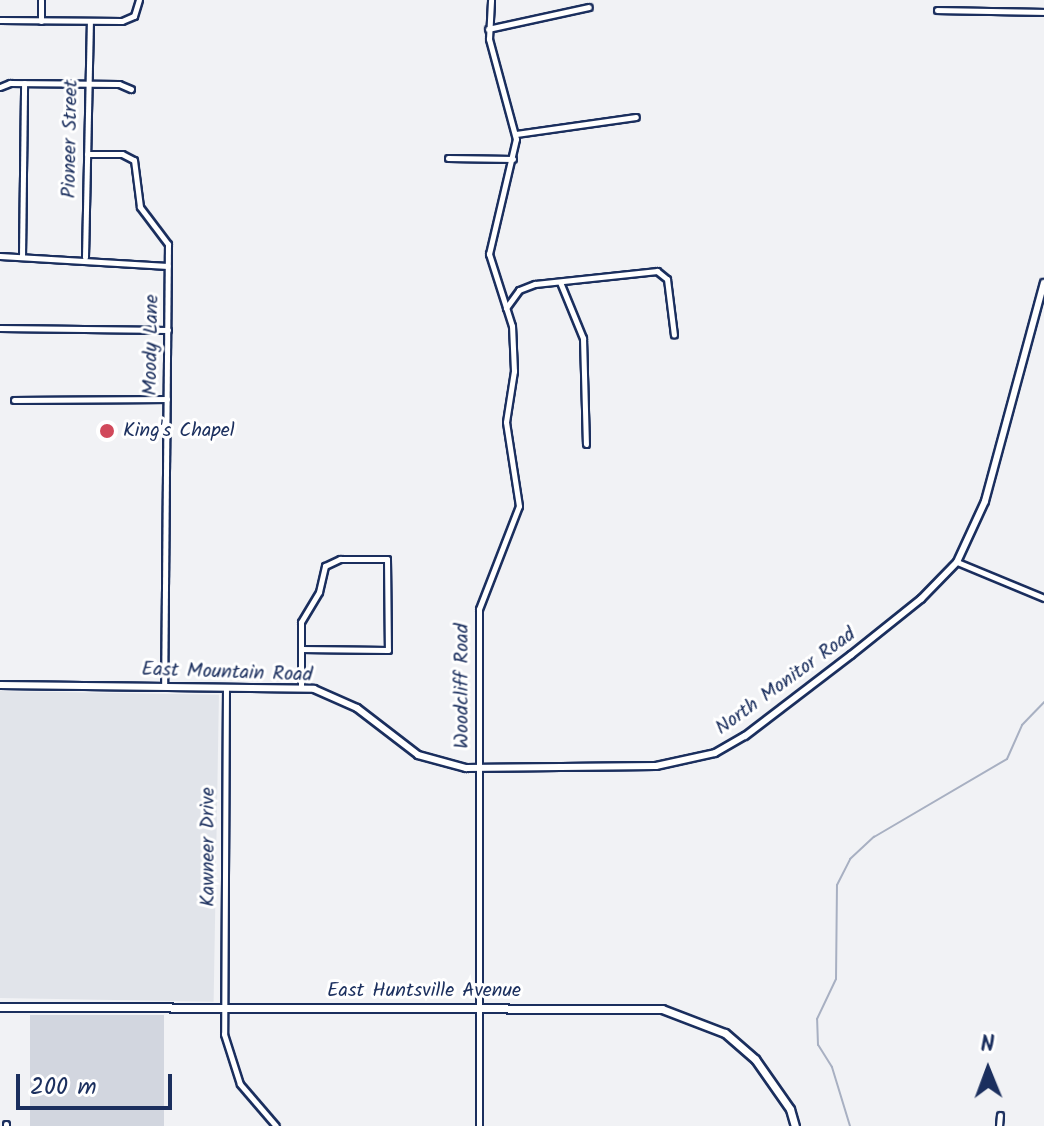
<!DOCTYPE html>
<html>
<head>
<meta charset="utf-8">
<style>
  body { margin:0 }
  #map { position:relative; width:1044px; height:1126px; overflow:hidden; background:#f1f2f5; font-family:Kalam,sans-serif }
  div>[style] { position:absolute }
  .built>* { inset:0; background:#e1e4ea; transform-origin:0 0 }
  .green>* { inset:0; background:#d2d6df; transform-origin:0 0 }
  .stream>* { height:2px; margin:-1px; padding:0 1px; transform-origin:1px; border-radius:1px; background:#a8b0c2 }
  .roads { filter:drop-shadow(2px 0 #1b2f5e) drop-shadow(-2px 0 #1b2f5e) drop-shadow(0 2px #1b2f5e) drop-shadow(0 -2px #1b2f5e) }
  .minor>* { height:5px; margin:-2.5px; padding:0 2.5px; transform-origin:2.5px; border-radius:2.5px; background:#fff }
  .tertiary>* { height:6px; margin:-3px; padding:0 3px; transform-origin:3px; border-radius:3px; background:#fff }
  .secondary>* { height:7px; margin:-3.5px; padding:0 3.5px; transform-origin:3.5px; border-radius:3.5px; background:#fff }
  .dots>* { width:22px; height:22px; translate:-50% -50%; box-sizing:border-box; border:4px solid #fff; border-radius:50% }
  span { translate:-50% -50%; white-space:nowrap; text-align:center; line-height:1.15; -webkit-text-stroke:6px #fff; paint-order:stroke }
  .street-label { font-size:20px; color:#1b2f5e }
  .poi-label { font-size:20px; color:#1b2f5e }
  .left { translate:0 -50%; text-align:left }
  .north { position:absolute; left:948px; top:1030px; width:80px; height:80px; -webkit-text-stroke:6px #fff; paint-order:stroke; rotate:359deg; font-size:22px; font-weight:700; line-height:32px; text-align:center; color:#1b2f5e }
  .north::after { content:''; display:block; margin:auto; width:28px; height:36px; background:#1b2f5e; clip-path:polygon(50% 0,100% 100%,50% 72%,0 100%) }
  .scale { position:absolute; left:16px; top:1074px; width:156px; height:36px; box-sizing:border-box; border:4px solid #1b2f5e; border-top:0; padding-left:10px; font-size:24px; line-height:28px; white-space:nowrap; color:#1b2f5e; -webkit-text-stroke:6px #fff; paint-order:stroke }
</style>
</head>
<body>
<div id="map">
  <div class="built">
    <i style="left:0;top:691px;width:219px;height:307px;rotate:1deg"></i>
  </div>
  <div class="green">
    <i style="left:30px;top:1015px;width:134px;height:111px"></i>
  </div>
  <div class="stream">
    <i style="left:850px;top:1126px;width:62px;rotate:-107deg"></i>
    <i style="left:832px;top:1067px;width:26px;rotate:-122deg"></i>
    <i style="left:818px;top:1045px;width:26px;rotate:-92deg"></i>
    <i style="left:817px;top:1019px;width:44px;rotate:-64.6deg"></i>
    <i style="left:836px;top:979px;width:94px;rotate:-89.4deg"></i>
    <i style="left:837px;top:885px;width:29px;rotate:-63deg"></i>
    <i style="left:850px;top:859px;width:33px;rotate:-43deg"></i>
    <i style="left:874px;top:837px;width:154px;rotate:-30.4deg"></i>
    <i style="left:1007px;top:759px;width:37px;rotate:-66deg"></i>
    <i style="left:1022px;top:725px;width:32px;rotate:-46deg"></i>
  </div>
  <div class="roads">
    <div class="minor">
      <i style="left:937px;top:10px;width:107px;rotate:1.1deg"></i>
      <i style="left:0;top:20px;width:122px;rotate:0.5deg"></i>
      <i style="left:122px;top:21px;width:13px;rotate:-23deg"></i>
      <i style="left:134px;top:16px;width:17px;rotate:-73deg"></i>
      <i style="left:41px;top:21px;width:21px;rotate:-90deg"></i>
      <i style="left:488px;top:29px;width:103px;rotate:-12.3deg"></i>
      <i style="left:0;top:87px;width:11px;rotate:-22deg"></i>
      <i style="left:10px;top:83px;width:109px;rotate:0.5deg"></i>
      <i style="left:119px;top:84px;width:13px;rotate:23deg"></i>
      <i style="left:516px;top:134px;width:121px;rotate:-8.1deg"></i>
      <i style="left:87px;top:154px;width:35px"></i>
      <i style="left:122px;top:154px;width:13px;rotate:27deg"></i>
      <i style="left:134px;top:160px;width:47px;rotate:82.7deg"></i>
      <i style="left:140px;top:207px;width:46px;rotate:52.9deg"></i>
      <i style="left:168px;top:244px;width:442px;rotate:90.5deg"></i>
      <i style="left:448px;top:158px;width:65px;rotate:0.9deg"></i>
      <i style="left:0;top:256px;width:168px;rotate:3.4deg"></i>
      <i style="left:22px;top:256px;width:173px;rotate:-89.3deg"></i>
      <i style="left:85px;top:257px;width:236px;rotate:-88.8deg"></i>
      <i style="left:560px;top:282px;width:61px;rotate:67.7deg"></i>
      <i style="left:583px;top:338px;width:106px;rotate:88.4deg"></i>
      <i style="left:506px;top:308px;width:22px;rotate:-54deg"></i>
      <i style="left:519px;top:290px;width:17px;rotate:-21deg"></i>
      <i style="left:535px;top:284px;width:123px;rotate:-6.1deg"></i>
      <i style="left:657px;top:271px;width:13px;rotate:39deg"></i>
      <i style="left:667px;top:279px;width:56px;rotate:82.9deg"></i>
      <i style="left:0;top:328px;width:168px;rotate:0.7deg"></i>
      <i style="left:14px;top:400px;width:153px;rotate:-0.4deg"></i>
      <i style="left:957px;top:562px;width:94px;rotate:22.5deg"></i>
      <i style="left:226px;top:687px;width:347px;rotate:90.3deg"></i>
      <i style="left:224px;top:1034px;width:52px;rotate:72.3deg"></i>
      <i style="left:240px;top:1084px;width:55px;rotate:49.4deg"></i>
      <i style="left:301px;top:687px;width:65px;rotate:-90deg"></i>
      <i style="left:301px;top:622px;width:35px;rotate:-59deg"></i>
      <i style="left:319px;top:592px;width:27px;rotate:-77deg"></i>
      <i style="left:325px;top:566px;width:17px;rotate:-25deg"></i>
      <i style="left:340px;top:559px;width:47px"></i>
      <i style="left:387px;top:559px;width:91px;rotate:89.4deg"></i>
      <i style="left:388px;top:650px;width:87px;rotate:-179.3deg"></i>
      <i style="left:6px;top:1124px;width:2px;rotate:90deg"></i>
      <i style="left:479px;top:1126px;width:517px;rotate:-90deg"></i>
      <i style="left:479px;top:609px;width:110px;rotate:-68.8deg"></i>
      <i style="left:519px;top:506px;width:85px;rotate:-98.8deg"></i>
      <i style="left:506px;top:422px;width:52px;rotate:-81.1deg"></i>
      <i style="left:514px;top:371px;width:45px;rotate:-92.5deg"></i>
      <i style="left:512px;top:326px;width:76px;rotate:-107.7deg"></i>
      <i style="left:489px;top:254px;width:118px;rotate:-76.8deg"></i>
      <i style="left:516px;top:139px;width:104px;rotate:-105.1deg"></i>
      <i style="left:489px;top:39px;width:39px;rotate:-87deg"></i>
      <i style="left:999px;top:1126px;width:11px;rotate:-85deg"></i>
    </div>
    <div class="tertiary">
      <i style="left:0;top:685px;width:314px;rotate:0.7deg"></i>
      <i style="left:314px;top:689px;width:47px;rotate:23.8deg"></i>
      <i style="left:357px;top:708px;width:77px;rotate:37.6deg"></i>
      <i style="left:418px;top:755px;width:50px;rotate:15.2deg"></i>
      <i style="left:466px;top:768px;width:190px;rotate:-0.6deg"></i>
      <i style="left:656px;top:766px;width:60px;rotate:-12.4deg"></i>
      <i style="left:715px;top:753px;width:34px;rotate:-30deg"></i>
      <i style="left:745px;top:736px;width:133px;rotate:-37.4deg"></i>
      <i style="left:851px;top:655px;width:90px;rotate:-38.7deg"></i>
      <i style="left:921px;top:599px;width:52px;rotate:-45.8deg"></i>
      <i style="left:957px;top:562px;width:67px;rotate:-65.3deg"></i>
      <i style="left:985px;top:501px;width:226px;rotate:-74.9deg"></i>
    </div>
    <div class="secondary">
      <i style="left:0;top:1007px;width:662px;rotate:0.17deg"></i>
      <i style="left:662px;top:1009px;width:67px;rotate:20.9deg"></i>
      <i style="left:725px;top:1033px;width:40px;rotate:41deg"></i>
      <i style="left:755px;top:1059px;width:61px;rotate:55deg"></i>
      <i style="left:790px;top:1109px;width:18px;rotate:74deg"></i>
    </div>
  </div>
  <div class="dots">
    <i style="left:107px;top:431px;background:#d1495b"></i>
  </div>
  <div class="street-label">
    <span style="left:71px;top:139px;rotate:-89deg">Pioneer Street</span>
    <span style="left:152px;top:345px;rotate:-89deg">Moody Lane</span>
    <span style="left:227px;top:673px;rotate:2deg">East Mountain Road</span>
    <span style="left:786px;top:682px;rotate:-36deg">North Monitor Road</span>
    <span style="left:463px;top:686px;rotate:-90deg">Woodcliff Road</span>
    <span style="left:209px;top:847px;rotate:-90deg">Kawneer Drive</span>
    <span style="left:424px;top:991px">East Huntsville Avenue</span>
  </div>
  <div class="poi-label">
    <span class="left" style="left:123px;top:431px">King's Chapel</span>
  </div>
  <div class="north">N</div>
  <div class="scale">200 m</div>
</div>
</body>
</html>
